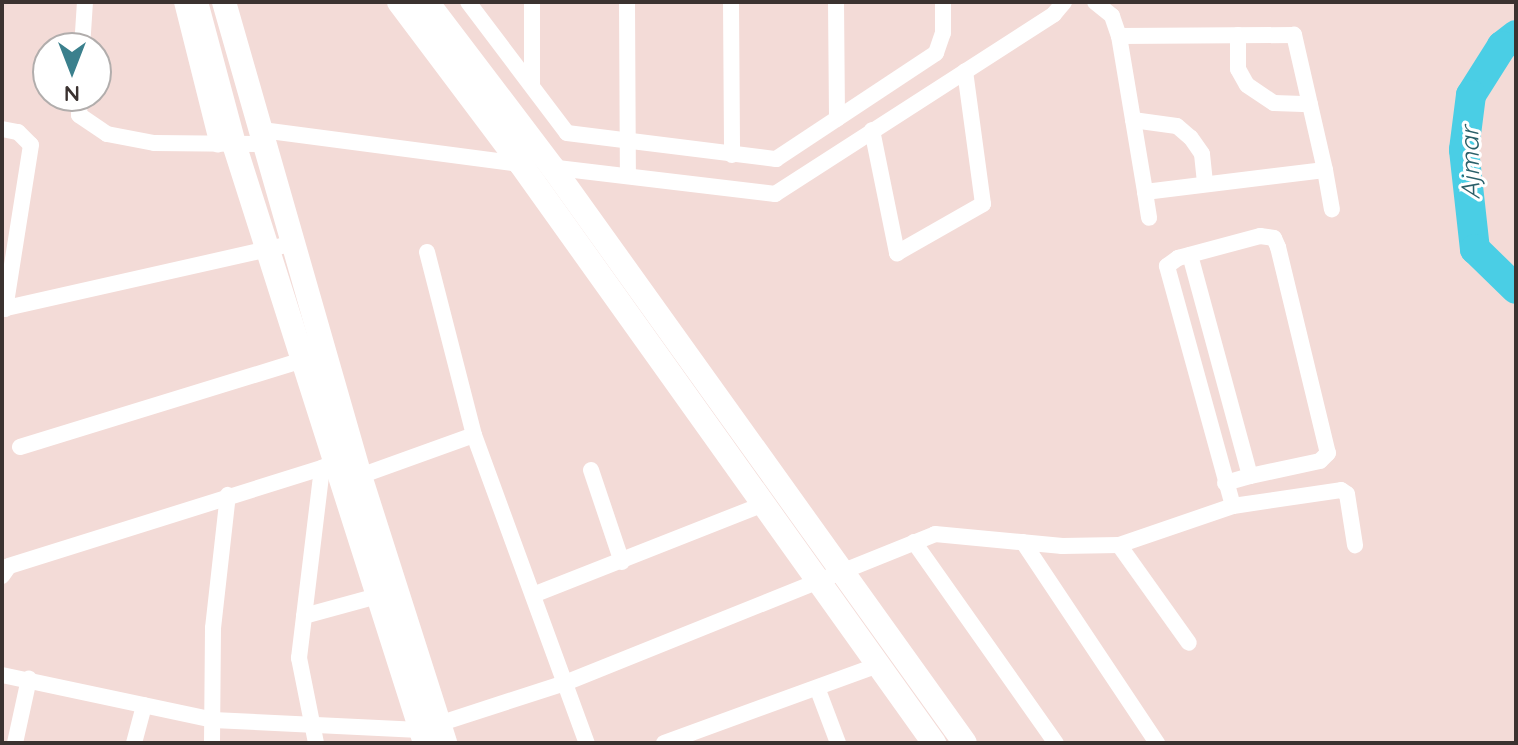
<!DOCTYPE html>
<html>
<head>
<meta charset="utf-8">
<style>
  body { margin:0 }
  #map { position:relative; width:1518px; height:745px; overflow:hidden; background:#f3dbd7; font-family:Quicksand,sans-serif }
  div>[style] { position:absolute }
  .river>* { height:30px; margin:-15px; padding:0 15px; transform-origin:15px; border-radius:15px; background:#4acee5 }
  .street>* { height:16px; margin:-8px; padding:0 8px; transform-origin:8px; border-radius:8px; background:#fff }
  .secondary>* { height:24px; margin:-12px; padding:0 12px; transform-origin:12px; border-radius:12px; background:#fff }
  span { translate:-50% -50%; white-space:nowrap; text-align:center; line-height:1.15; -webkit-text-stroke:6px #fff; paint-order:stroke }
  .water-label { font-size:26px; color:#2a5f69; font-style:italic }
  .frame { position:absolute; inset:0; border:4px solid #3b3230; pointer-events:none }
  .north { position:absolute; left:32px; top:32px; width:80px; height:80px; box-sizing:border-box; background:#fff; border:2px solid #b1adac; border-radius:50%; rotate:180deg; font-size:22px; font-weight:700; line-height:32px; text-align:center; color:#3b3230 }
  .north::after { content:''; display:block; margin:auto; width:28px; height:36px; background:#3b808d; clip-path:polygon(50% 0,100% 100%,50% 72%,0 100%) }
</style>
</head>
<body>
<div id="map">
  <div class="river">
    <i style="left:1516px;top:35px;width:18px;rotate:142deg"></i>
    <i style="left:1502px;top:46px;width:58px;rotate:122.3deg"></i>
    <i style="left:1471px;top:95px;width:55px;rotate:97.3deg"></i>
    <i style="left:1464px;top:150px;width:100px;rotate:83.7deg"></i>
    <i style="left:1475px;top:249px;width:57px;rotate:44.3deg"></i>
  </div>
  <div class="street">
    <i style="left:182px;top:2px;width:147px;rotate:75.9deg"></i>
    <i style="left:468px;top:2px;width:164px;rotate:52.9deg"></i>
    <i style="left:567px;top:133px;width:211px;rotate:7.1deg"></i>
    <i style="left:776px;top:159px;width:192px;rotate:-33.5deg"></i>
    <i style="left:936px;top:53px;width:21px;rotate:-71deg"></i>
    <i style="left:943px;top:33px;width:31px;rotate:-90deg"></i>
    <i style="left:532px;top:2px;width:83px;rotate:90deg"></i>
    <i style="left:627px;top:2px;width:174px;rotate:89.7deg"></i>
    <i style="left:731px;top:2px;width:153px;rotate:89.6deg"></i>
    <i style="left:836px;top:2px;width:117px;rotate:89.5deg"></i>
    <i style="left:1095px;top:2px;width:22px;rotate:39deg"></i>
    <i style="left:1112px;top:16px;width:21px;rotate:71deg"></i>
    <i style="left:1119px;top:36px;width:158px;rotate:80.5deg"></i>
    <i style="left:1145px;top:192px;width:181px;rotate:-7deg"></i>
    <i style="left:1325px;top:170px;width:139px;rotate:-102.9deg"></i>
    <i style="left:1294px;top:35px;width:175px;rotate:179.7deg"></i>
    <i style="left:1238px;top:35px;width:34px;rotate:90deg"></i>
    <i style="left:1238px;top:69px;width:18px;rotate:61deg"></i>
    <i style="left:1247px;top:85px;width:32px;rotate:34deg"></i>
    <i style="left:1274px;top:103px;width:36px;rotate:2deg"></i>
    <i style="left:82px;top:48px;width:46px;rotate:-86.3deg"></i>
    <i style="left:80px;top:96px;width:19px;rotate:93deg"></i>
    <i style="left:79px;top:115px;width:34px;rotate:34deg"></i>
    <i style="left:107px;top:134px;width:48px;rotate:10.8deg"></i>
    <i style="left:154px;top:143px;width:112px;rotate:0.5deg"></i>
    <i style="left:1133px;top:120px;width:44px;rotate:7.8deg"></i>
    <i style="left:1177px;top:126px;width:18px;rotate:41deg"></i>
    <i style="left:1191px;top:138px;width:19px;rotate:55deg"></i>
    <i style="left:1202px;top:154px;width:30px;rotate:84deg"></i>
    <i style="left:2px;top:129px;width:16px;rotate:11deg"></i>
    <i style="left:18px;top:132px;width:18px;rotate:45deg"></i>
    <i style="left:31px;top:145px;width:166px;rotate:99deg"></i>
    <i style="left:262px;top:130px;width:262px;rotate:7.5deg"></i>
    <i style="left:872px;top:130px;width:126px;rotate:78.5deg"></i>
    <i style="left:897px;top:253px;width:99px;rotate:-29.7deg"></i>
    <i style="left:983px;top:204px;width:134px;rotate:-97.7deg"></i>
    <i style="left:549px;top:167px;width:228px;rotate:6.8deg"></i>
    <i style="left:775px;top:194px;width:332px;rotate:-32.8deg"></i>
    <i style="left:1054px;top:14px;width:16px;rotate:-50deg"></i>
    <i style="left:1325px;top:170px;width:40px;rotate:80deg"></i>
    <i style="left:1145px;top:192px;width:26px;rotate:81deg"></i>
    <i style="left:427px;top:252px;width:189px;rotate:75.6deg"></i>
    <i style="left:474px;top:435px;width:328px;rotate:69.9deg"></i>
    <i style="left:1190px;top:255px;width:229px;rotate:74.8deg"></i>
    <i style="left:1250px;top:476px;width:26px;rotate:164deg"></i>
    <i style="left:2px;top:309px;width:301px;rotate:-12.7deg"></i>
    <i style="left:20px;top:447px;width:295px;rotate:-17.1deg"></i>
    <i style="left:591px;top:470px;width:97px;rotate:71.4deg"></i>
    <i style="left:360px;top:476px;width:121px;rotate:-19.8deg"></i>
    <i style="left:1233px;top:506px;width:249px;rotate:-105.4deg"></i>
    <i style="left:1167px;top:266px;width:14px;rotate:-36deg"></i>
    <i style="left:1178px;top:258px;width:85px;rotate:-15deg"></i>
    <i style="left:1260px;top:236px;width:14px;rotate:8deg"></i>
    <i style="left:1274px;top:238px;width:10px;rotate:66deg"></i>
    <i style="left:1278px;top:247px;width:212px;rotate:76.4deg"></i>
    <i style="left:1328px;top:453px;width:11px;rotate:135deg"></i>
    <i style="left:1320px;top:461px;width:72px;rotate:167.9deg"></i>
    <i style="left:914px;top:542px;width:246px;rotate:54.8deg"></i>
    <i style="left:1023px;top:542px;width:242px;rotate:56.3deg"></i>
    <i style="left:1119px;top:545px;width:120px;rotate:54.5deg"></i>
    <i style="left:2px;top:576px;width:12px;rotate:-55deg"></i>
    <i style="left:9px;top:566px;width:328px;rotate:-17.4deg"></i>
    <i style="left:533px;top:595px;width:248px;rotate:-21.5deg"></i>
    <i style="left:304px;top:616px;width:76px;rotate:-15.3deg"></i>
    <i style="left:2px;top:675px;width:216px;rotate:12deg"></i>
    <i style="left:213px;top:720px;width:207px;rotate:2.8deg"></i>
    <i style="left:420px;top:730px;width:152px;rotate:-18deg"></i>
    <i style="left:565px;top:683px;width:399px;rotate:-21.9deg"></i>
    <i style="left:935px;top:534px;width:128px;rotate:5.4deg"></i>
    <i style="left:1062px;top:546px;width:57px;rotate:-1deg"></i>
    <i style="left:1119px;top:545px;width:120px;rotate:-18.9deg"></i>
    <i style="left:1233px;top:506px;width:109px;rotate:-8.4deg"></i>
    <i style="left:1341px;top:490px;width:7px;rotate:34deg"></i>
    <i style="left:1347px;top:494px;width:52px;rotate:81.1deg"></i>
    <i style="left:818px;top:690px;width:57px;rotate:69.3deg"></i>
    <i style="left:15px;top:743px;width:66px;rotate:-77.7deg"></i>
    <i style="left:134px;top:743px;width:39px;rotate:-75deg"></i>
    <i style="left:212px;top:743px;width:115px;rotate:-89.5deg"></i>
    <i style="left:213px;top:628px;width:134px;rotate:-83.6deg"></i>
    <i style="left:316px;top:743px;width:87px;rotate:-101.3deg"></i>
    <i style="left:299px;top:658px;width:191px;rotate:-83.1deg"></i>
    <i style="left:322px;top:468px;width:7px;rotate:-27deg"></i>
    <i style="left:664px;top:743px;width:228px;rotate:-20deg"></i>
  </div>
  <div class="secondary">
    <i style="left:196px;top:2px;width:147px;rotate:75deg"></i>
    <i style="left:234px;top:144px;width:629px;rotate:72.31deg"></i>
    <i style="left:224px;top:2px;width:493px;rotate:74deg"></i>
    <i style="left:360px;top:476px;width:280px;rotate:72.3deg"></i>
    <i style="left:399px;top:2px;width:201px;rotate:53.1deg"></i>
    <i style="left:520px;top:163px;width:713px;rotate:54.48deg"></i>
    <i style="left:427px;top:2px;width:208px;rotate:52.8deg"></i>
    <i style="left:553px;top:168px;width:707px;rotate:54.38deg"></i>
  </div>
  <div class="water-label">
    <span style="left:1470px;top:163px;rotate:-91deg">Ajmar</span>
  </div>
  <div class="frame"></div>
  <div class="north">N</div>
</div>
</body>
</html>
